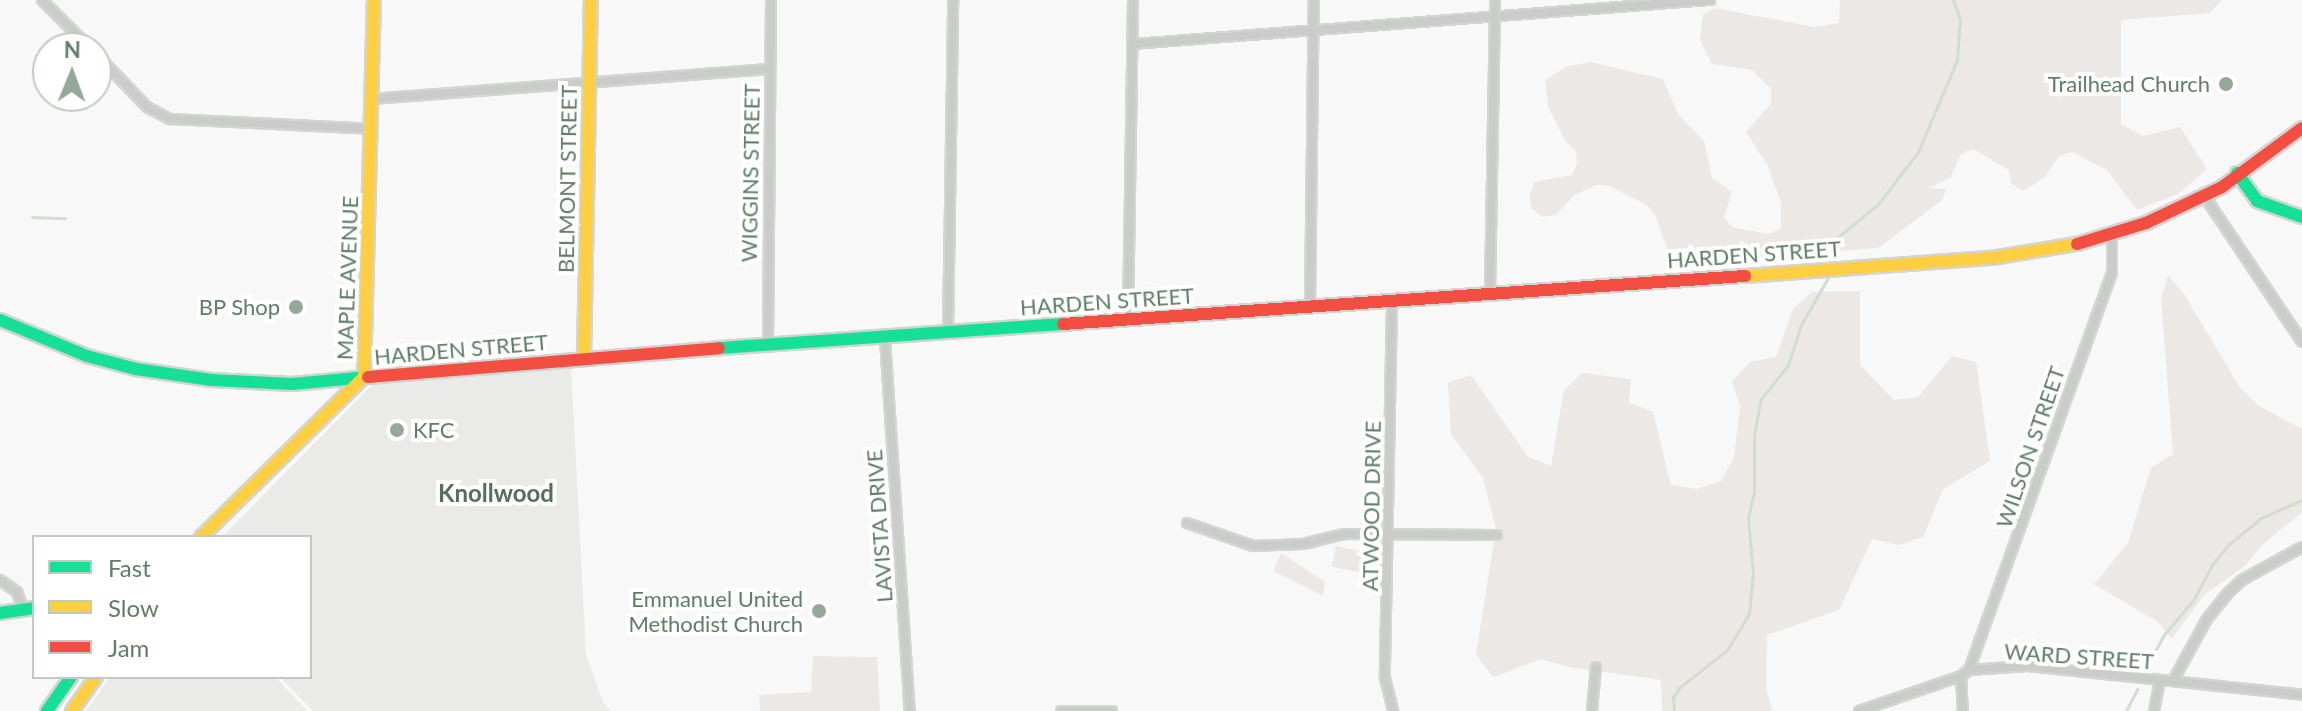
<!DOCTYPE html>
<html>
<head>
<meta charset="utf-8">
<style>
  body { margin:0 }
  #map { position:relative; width:2302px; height:711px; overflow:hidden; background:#f9f8f8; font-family:Lato,sans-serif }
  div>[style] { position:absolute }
  .built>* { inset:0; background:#eaeae9 }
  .green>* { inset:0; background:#ebe8e5; transform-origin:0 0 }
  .stream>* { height:3px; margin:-1.5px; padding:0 1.5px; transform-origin:1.5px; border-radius:1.5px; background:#d2ddd2 }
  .roads { filter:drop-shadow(2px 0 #d3d5d3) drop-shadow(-2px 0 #d3d5d3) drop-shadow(0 2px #d3d5d3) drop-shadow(0 -2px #d3d5d3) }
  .street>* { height:8px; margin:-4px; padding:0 4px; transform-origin:4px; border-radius:4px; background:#c9ccc9 }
  .fast>* { height:12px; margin:-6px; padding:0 6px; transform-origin:6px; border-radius:6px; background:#16e098 }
  .slow>* { height:12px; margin:-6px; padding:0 6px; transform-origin:6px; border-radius:6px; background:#ffcf43 }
  .jam>* { height:12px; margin:-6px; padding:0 6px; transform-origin:6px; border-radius:6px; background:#f24e42 }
  .dots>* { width:22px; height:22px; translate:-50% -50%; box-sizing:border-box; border:4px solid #fff; border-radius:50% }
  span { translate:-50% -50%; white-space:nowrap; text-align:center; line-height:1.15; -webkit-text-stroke:8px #fff; paint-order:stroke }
  .poi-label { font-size:22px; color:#5e7e65 }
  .right { translate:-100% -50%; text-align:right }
  .left { translate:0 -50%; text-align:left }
  .street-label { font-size:22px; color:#5e7e65 }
  .neighbourhood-label { font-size:24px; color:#556f5a; font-weight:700 }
  .legend { position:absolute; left:32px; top:535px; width:280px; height:144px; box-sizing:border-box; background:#fff; border:2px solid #bfcbc1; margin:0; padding:10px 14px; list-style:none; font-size:24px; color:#5e7e65 }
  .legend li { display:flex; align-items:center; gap:16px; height:40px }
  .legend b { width:40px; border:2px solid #bfcbc1 }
  .north { position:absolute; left:32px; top:32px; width:80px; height:80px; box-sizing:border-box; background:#fff; border:2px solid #bfcbc1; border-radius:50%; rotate:1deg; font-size:22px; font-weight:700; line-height:32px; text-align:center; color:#5e7e65 }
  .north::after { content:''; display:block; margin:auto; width:28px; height:36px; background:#94a998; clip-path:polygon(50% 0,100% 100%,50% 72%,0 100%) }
</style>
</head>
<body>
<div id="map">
  <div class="built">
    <i style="clip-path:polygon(571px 365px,586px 654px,602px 700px,610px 711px,313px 711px,280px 677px,310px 677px,310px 537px,222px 537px,377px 380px)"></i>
    <i style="clip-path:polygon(110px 677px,276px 677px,307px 711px,86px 711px)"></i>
  </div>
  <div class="green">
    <i style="clip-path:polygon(1840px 0,2222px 0,2210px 13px,2121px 20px,2121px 124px,2143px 136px,2180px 127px,2207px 169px,2178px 194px,2137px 210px,2107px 170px,2072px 152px,2059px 156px,2045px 177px,2023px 191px,2011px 183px,2009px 170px,1973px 149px,1961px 154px,1950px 178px,1928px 188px,1947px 189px,1941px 201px,1878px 248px,1759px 257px,1693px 255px,1681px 259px,1669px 253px,1655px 215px,1647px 205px,1610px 186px,1596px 185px,1573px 196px,1556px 215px,1542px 217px,1531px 207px,1530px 195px,1534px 182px,1572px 175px,1577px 164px,1576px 151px,1566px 142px,1548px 106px,1545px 80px,1566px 67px,1590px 62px,1663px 79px,1678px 114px,1704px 141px,1712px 178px,1732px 192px,1724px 217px,1732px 227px,1768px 234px,1781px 229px,1781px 203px,1768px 166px,1746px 132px,1771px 103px,1771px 89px,1752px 70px,1712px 64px,1700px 40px,1703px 14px,1715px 8px,1814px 27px,1839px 23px)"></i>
    <i style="clip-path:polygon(2168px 275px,2186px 297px,2240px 388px,2259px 406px,2302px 429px,2302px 512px,2262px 545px,2246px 565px,2204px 595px,2172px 639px,2158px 622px,2094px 584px,2128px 543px,2151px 468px,2173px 454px,2161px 299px)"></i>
    <i style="clip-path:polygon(1860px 291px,1860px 365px,1894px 400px,1918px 397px,1952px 356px,1976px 362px,1990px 461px,1943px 489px,1923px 537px,1899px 545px,1872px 539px,1839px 610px,1767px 635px,1766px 688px,1772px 711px,1662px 711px,1661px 680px,1568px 667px,1541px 659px,1493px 677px,1476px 655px,1496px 528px,1483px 478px,1451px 434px,1448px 383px,1471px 375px,1528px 457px,1551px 466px,1564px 390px,1582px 373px,1631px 379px,1629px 403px,1653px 412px,1671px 485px,1697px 489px,1721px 481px,1734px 458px,1740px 406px,1732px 381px,1750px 362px,1776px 357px,1793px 309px,1812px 292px)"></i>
    <i style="left:1336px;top:546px;width:33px;height:21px;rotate:12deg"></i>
    <i style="clip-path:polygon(1281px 553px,1325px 582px,1323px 596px,1273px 571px)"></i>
    <i style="clip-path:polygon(813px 656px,877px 657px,880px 711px,760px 711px,759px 695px,811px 692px)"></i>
  </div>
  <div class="stream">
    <i style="left:32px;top:217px;width:33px;rotate:2deg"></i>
    <i style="left:1830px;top:266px;width:29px;rotate:-76deg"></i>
    <i style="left:1837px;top:238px;width:55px;rotate:-39.8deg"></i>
    <i style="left:1879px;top:203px;width:64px;rotate:-52.6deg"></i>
    <i style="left:1918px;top:152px;width:100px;rotate:-67deg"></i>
    <i style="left:1957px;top:60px;width:41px;rotate:-85.8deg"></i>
    <i style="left:1960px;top:19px;width:20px;rotate:-110deg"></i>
    <i style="left:2145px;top:669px;width:38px;rotate:-61deg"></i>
    <i style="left:2163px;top:636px;width:48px;rotate:-50deg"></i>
    <i style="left:2194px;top:599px;width:38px;rotate:-62deg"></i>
    <i style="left:2212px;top:565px;width:26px;rotate:-51deg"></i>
    <i style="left:2228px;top:545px;width:43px;rotate:-39.3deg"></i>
    <i style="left:2261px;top:518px;width:45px;rotate:-23.7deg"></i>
    <i style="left:1674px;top:711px;width:14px;rotate:-94deg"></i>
    <i style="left:1673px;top:697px;width:12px;rotate:-55deg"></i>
    <i style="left:1680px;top:687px;width:60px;rotate:-38.2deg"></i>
    <i style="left:1727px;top:650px;width:42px;rotate:-58.6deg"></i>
    <i style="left:1749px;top:614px;width:41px;rotate:-84.4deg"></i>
    <i style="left:1753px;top:573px;width:55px;rotate:-95.2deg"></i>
    <i style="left:1748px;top:518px;width:26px;rotate:-77deg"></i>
    <i style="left:1754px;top:493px;width:59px;rotate:-90deg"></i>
    <i style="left:1754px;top:434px;width:36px;rotate:-79deg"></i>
    <i style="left:1761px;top:399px;width:43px;rotate:-51.5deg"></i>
    <i style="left:1788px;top:365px;width:42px;rotate:-72deg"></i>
    <i style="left:1801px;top:325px;width:59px;rotate:-60.4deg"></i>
    <i style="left:2126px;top:711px;width:25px;rotate:-63deg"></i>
  </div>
  <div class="roads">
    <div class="street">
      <i style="left:42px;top:0;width:68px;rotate:45deg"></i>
      <i style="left:1133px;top:44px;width:579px;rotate:-4.36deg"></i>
      <i style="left:96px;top:54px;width:74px;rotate:46.1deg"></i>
      <i style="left:147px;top:107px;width:26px;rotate:28deg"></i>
      <i style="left:170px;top:119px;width:202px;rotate:2.8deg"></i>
      <i style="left:372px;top:99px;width:398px;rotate:-4.3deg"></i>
      <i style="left:2205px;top:197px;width:174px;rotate:56.2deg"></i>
      <i style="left:1490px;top:293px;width:293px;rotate:-89deg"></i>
      <i style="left:1392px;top:301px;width:377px;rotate:91.1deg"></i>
      <i style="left:1385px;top:678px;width:34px;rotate:76deg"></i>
      <i style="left:1310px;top:306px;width:306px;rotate:-89.3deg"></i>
      <i style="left:1128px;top:320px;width:320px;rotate:-89.1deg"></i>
      <i style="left:948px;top:332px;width:332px;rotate:-89.1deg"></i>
      <i style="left:885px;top:339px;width:373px;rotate:86.2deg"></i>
      <i style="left:768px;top:345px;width:345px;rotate:-89.5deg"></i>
      <i style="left:1187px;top:523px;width:70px;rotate:19.2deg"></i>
      <i style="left:1253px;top:546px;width:50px;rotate:-2.3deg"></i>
      <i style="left:1303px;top:544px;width:42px;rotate:-13.7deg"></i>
      <i style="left:1344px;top:534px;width:153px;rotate:0.4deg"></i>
      <i style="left:0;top:580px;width:21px;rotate:35deg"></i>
      <i style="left:17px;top:592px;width:17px;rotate:69deg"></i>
      <i style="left:1969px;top:670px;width:422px;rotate:-70.2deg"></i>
      <i style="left:2112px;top:273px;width:37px;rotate:-90deg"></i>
      <i style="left:1961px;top:676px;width:35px;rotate:87deg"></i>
      <i style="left:2174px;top:679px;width:68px;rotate:-61.2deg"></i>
      <i style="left:2207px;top:619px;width:32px;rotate:-51deg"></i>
      <i style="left:2227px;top:594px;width:21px;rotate:-43deg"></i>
      <i style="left:2242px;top:580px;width:68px;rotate:-28.8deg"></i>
      <i style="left:1061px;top:711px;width:51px"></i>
      <i style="left:1592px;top:711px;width:44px;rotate:-84.8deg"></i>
      <i style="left:1859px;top:711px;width:108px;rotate:-18.9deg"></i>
      <i style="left:1961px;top:676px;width:10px;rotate:-37deg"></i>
      <i style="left:1969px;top:670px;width:59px;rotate:-3.9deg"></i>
      <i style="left:2028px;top:666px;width:276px;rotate:6deg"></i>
      <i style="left:2154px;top:711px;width:31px;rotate:-79deg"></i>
    </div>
    <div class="fast">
      <i style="left:2237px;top:173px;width:34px;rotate:54deg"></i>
      <i style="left:2257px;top:201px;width:48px;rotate:19.6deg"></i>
      <i style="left:0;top:320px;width:94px;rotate:22.5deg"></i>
      <i style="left:87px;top:356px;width:51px;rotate:14.9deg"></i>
      <i style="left:136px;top:369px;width:76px;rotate:8.3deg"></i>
      <i style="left:211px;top:380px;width:81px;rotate:2.8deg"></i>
      <i style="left:292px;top:384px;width:76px;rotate:-5.3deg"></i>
      <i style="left:719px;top:348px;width:345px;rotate:-4deg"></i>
      <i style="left:0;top:613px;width:34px;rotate:-8deg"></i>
      <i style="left:47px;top:711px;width:42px;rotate:-54.8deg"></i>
    </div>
    <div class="slow">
      <i style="left:1745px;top:276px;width:248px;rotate:-4.2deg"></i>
      <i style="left:1992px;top:258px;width:86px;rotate:-9.4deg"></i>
      <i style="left:584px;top:358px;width:358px;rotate:-88.9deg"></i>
      <i style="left:201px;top:537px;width:228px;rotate:-44.5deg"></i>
      <i style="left:364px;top:377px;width:377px;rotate:-88.5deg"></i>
      <i style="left:72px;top:711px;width:42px;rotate:-54.8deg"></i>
    </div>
    <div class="jam">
      <i style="left:2077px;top:244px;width:72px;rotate:-16.9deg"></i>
      <i style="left:2146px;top:223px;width:84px;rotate:-25.3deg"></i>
      <i style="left:2222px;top:187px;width:99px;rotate:-36.4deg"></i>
      <i style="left:1063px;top:324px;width:684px;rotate:-4.03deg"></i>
      <i style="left:368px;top:377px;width:352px;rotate:-4.7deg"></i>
    </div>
  </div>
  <div class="dots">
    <i style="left:2226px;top:84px;background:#94a998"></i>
    <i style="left:296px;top:307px;background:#94a998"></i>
    <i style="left:397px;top:430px;background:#94a998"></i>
    <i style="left:819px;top:611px;background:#94a998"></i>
  </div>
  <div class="poi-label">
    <span class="right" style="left:2210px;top:84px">Trailhead Church</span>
    <span class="right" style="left:280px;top:307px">BP Shop</span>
    <span class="left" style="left:413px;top:430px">KFC</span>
    <span class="right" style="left:803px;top:611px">Emmanuel United<br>Methodist Church</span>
  </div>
  <div class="street-label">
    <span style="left:750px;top:173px;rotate:-89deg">WIGGINS STREET</span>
    <span style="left:567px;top:179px;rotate:-89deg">BELMONT STREET</span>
    <span style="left:1754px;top:254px;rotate:-4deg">HARDEN STREET</span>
    <span style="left:347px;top:278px;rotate:-88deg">MAPLE AVENUE</span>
    <span style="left:1107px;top:301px;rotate:-4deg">HARDEN STREET</span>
    <span style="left:461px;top:349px;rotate:-5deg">HARDEN STREET</span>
    <span style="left:2030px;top:447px;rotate:-71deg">WILSON STREET</span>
    <span style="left:1371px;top:506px;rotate:-89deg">ATWOOD DRIVE</span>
    <span style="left:879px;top:526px;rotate:-94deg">LAVISTA DRIVE</span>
    <span style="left:2079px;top:656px;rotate:4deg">WARD STREET</span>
  </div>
  <div class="neighbourhood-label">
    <span style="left:496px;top:493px">Knollwood</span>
  </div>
  <ul class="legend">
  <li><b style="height:10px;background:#16e098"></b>Fast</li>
  <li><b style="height:10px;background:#ffcf43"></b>Slow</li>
  <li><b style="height:10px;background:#f24e42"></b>Jam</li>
  </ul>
  <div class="north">N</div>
</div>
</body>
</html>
